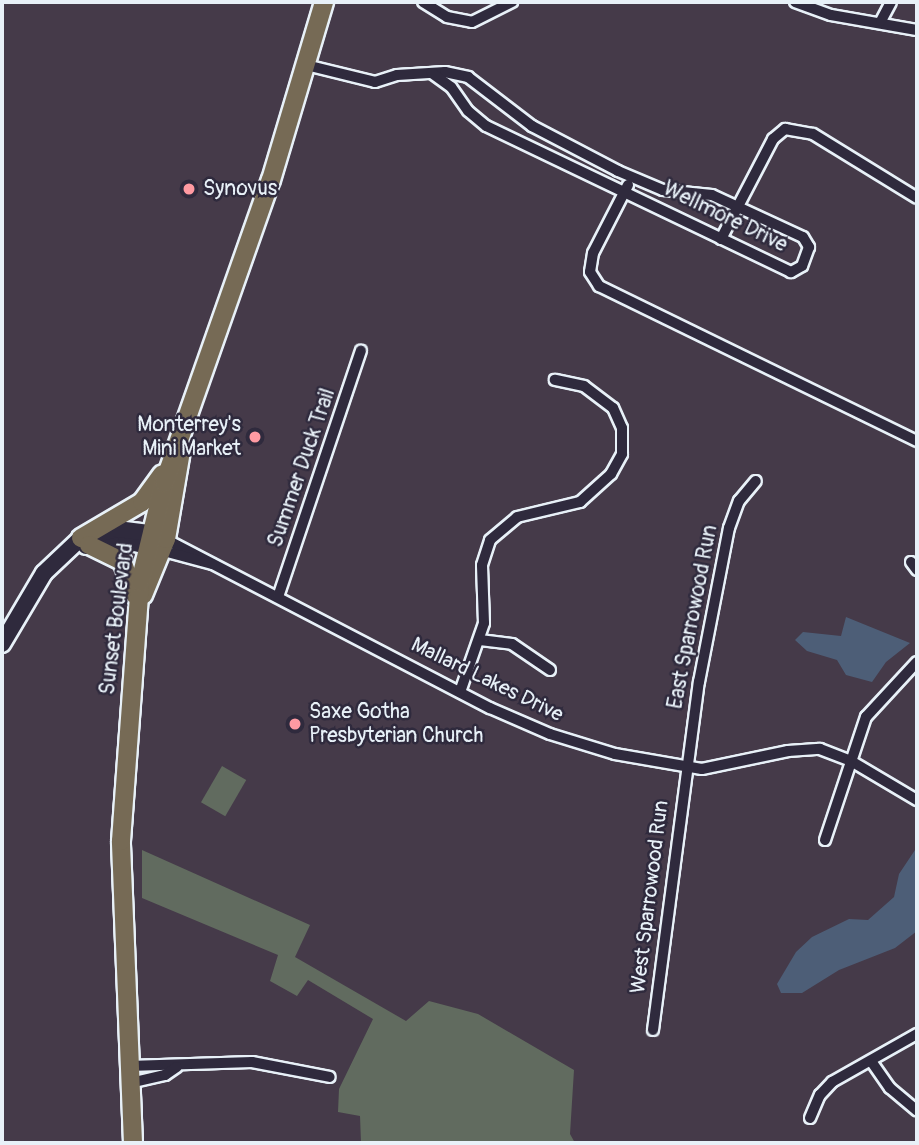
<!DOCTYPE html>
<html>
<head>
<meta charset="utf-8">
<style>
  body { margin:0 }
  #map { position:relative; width:919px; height:1145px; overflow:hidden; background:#453a49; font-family:Pangolin,sans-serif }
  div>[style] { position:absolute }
  .green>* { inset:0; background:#616b5f; transform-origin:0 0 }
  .water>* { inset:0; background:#4d5e77 }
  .roads { filter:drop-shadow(2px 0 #e8f1f8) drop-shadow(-2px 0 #e8f1f8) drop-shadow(0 2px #e8f1f8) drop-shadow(0 -2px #e8f1f8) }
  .street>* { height:10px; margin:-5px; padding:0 5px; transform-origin:5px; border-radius:5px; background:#2f2a3d }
  .secondary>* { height:16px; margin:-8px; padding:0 8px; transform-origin:8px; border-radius:8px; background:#2f2a3d }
  .primary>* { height:18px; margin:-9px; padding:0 9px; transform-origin:9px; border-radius:9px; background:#766a55 }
  .dots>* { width:19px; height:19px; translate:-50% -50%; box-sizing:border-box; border:4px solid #2f2a3d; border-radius:50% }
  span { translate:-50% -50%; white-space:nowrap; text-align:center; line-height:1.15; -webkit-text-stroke:5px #2f2a3d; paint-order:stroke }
  .poi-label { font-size:21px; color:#e8f1f8 }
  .left { translate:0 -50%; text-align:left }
  .right { translate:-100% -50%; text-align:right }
  .street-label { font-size:21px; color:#e8f1f8 }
  .frame { position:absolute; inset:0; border:4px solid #e8f1f8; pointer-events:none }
</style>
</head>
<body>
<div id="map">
  <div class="green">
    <i style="left:222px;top:766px;width:28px;height:42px;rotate:30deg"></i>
    <i style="clip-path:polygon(142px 850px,310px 925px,295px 957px,406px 1021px,429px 1001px,478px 1014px,574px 1070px,570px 1134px,575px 1143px,361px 1143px,360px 1116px,338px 1112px,339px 1089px,373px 1019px,308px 980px,297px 996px,270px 981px,278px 955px,142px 898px)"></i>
  </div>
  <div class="water">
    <i style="clip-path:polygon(846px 617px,910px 643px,886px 662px,872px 682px,846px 675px,837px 660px,807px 651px,795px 640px,803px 632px,841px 636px)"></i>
    <i style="clip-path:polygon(917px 847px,917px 931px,895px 948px,839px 970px,802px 993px,781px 993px,777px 984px,796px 952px,812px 937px,849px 919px,868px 920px,894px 897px,899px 874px)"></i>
  </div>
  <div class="roads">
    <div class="street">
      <i style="left:423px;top:2px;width:28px;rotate:32deg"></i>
      <i style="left:447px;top:17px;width:25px;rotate:11deg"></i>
      <i style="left:472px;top:22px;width:45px;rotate:-26.6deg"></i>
      <i style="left:795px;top:2px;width:38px;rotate:20deg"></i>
      <i style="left:831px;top:15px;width:87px;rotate:9.9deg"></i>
      <i style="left:881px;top:21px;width:21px;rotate:-62deg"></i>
      <i style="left:306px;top:65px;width:71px;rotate:13.8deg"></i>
      <i style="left:375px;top:82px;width:23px;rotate:-18deg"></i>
      <i style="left:397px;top:75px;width:48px;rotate:-3.6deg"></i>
      <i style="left:445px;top:72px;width:24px;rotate:12deg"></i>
      <i style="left:468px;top:77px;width:81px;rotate:37.4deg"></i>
      <i style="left:532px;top:126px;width:97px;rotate:27.6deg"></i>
      <i style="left:618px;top:171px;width:49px;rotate:22.9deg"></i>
      <i style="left:663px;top:190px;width:49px;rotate:5.8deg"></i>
      <i style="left:712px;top:195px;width:100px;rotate:24.8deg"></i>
      <i style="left:803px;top:237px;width:12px;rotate:59deg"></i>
      <i style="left:809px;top:247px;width:20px;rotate:110deg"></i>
      <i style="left:802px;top:266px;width:13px;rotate:151deg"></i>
      <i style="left:791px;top:272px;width:338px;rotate:-154.4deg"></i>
      <i style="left:486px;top:126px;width:23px;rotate:-140deg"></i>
      <i style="left:468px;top:111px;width:29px;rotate:-125deg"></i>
      <i style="left:451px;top:87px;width:24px;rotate:-144deg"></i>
      <i style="left:628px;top:185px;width:76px;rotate:117.2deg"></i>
      <i style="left:593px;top:253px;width:19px;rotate:99deg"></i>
      <i style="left:590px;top:272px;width:17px;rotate:57deg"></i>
      <i style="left:599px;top:286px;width:354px;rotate:26deg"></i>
      <i style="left:721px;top:239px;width:113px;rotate:-62.5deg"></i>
      <i style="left:773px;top:139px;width:16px;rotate:-40deg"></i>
      <i style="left:785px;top:129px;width:28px;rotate:10deg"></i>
      <i style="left:813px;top:134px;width:122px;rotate:31.6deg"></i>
      <i style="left:161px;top:537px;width:371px;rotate:27.5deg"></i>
      <i style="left:490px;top:708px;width:65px;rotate:23.4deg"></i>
      <i style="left:550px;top:734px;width:68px;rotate:17.1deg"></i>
      <i style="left:615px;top:754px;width:88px;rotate:9.8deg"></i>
      <i style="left:702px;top:769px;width:88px;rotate:-11.8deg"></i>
      <i style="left:788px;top:751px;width:32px;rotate:-4deg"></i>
      <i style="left:820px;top:749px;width:33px;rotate:21deg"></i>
      <i style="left:851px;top:761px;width:77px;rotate:30.6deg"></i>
      <i style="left:156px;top:549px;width:58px;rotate:15deg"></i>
      <i style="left:911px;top:562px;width:10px;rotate:53deg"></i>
      <i style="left:278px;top:597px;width:260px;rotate:-71.4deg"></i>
      <i style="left:480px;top:640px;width:32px;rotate:7deg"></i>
      <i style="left:512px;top:644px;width:46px;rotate:34.4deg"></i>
      <i style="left:460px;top:692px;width:73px;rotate:-70.8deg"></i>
      <i style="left:484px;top:623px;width:58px;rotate:-92deg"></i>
      <i style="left:482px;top:565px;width:26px;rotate:-72deg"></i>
      <i style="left:490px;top:540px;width:35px;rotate:-40deg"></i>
      <i style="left:517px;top:517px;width:65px;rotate:-13.4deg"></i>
      <i style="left:580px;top:502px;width:42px;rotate:-42.1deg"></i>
      <i style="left:611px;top:474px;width:23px;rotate:-61deg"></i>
      <i style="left:622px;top:454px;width:26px;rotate:-90deg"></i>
      <i style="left:622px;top:428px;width:22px;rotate:-114deg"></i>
      <i style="left:613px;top:408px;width:36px;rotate:-143deg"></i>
      <i style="left:584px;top:386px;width:30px;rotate:-168deg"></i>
      <i style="left:825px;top:840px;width:130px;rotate:-71.6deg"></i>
      <i style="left:866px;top:717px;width:75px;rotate:-47.2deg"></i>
      <i style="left:653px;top:1030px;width:351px;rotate:-82.5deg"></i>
      <i style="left:699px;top:682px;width:157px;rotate:-79deg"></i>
      <i style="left:729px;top:528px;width:29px;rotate:-70deg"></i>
      <i style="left:739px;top:501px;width:26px;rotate:-50deg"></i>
      <i style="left:871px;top:1061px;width:33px;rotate:55deg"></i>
      <i style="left:890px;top:1088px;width:35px;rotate:40deg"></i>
      <i style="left:129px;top:1066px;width:123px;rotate:-1.9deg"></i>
      <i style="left:252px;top:1062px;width:79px;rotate:10.9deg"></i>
      <i style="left:130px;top:1083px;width:36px;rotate:-13deg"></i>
      <i style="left:165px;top:1075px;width:14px;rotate:-34deg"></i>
      <i style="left:810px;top:1118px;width:25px;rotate:-67deg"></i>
      <i style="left:820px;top:1095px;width:18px;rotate:-47deg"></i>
      <i style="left:832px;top:1082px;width:98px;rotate:-29.5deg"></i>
    </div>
    <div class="secondary">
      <i style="left:86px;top:546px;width:40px;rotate:-7.1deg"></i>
      <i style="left:126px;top:541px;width:22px;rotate:13deg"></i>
      <i style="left:2px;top:644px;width:82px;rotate:-59.4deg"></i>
      <i style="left:44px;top:573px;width:51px;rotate:-43.4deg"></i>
      <i style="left:81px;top:538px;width:37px;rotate:-14deg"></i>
      <i style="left:117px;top:529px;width:34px;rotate:7deg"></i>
    </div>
    <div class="primary">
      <i style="left:81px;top:538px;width:71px;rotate:-30.5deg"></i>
      <i style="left:142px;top:502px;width:34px;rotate:-54deg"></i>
      <i style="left:89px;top:545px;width:37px;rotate:26deg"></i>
      <i style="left:122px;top:561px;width:36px;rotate:69deg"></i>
      <i style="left:143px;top:595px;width:61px;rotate:-67.7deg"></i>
      <i style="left:166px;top:539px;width:89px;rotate:-80.3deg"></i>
      <i style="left:133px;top:1143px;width:302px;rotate:-92.3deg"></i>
      <i style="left:121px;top:841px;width:260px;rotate:-85.8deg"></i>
      <i style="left:140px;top:582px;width:102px;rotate:-76.4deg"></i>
      <i style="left:164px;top:483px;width:321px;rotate:-70.6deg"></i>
      <i style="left:271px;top:180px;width:186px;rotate:-73.4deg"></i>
    </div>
  </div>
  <div class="dots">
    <i style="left:189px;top:189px;background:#ff9aa2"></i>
    <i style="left:255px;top:437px;background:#ff9aa2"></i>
    <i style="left:295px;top:724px;background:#ff9aa2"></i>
  </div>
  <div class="poi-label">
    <span class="left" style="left:203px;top:189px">Synovus</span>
    <span class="right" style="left:241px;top:437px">Monterrey's<br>Mini Market</span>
    <span class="left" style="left:309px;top:724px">Saxe Gotha<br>Presbyterian Church</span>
  </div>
  <div class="street-label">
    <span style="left:725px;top:217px;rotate:26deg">Wellmore Drive</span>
    <span style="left:302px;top:468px;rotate:-71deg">Summer Duck Trail</span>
    <span style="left:693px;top:617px;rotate:-79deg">East Sparrowood Run</span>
    <span style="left:117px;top:619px;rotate:-83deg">Sunset Boulevard</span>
    <span style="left:487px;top:680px;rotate:26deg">Mallard Lakes Drive</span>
    <span style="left:650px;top:897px;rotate:-83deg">West Sparrowood Run</span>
  </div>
  <div class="frame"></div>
</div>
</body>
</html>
